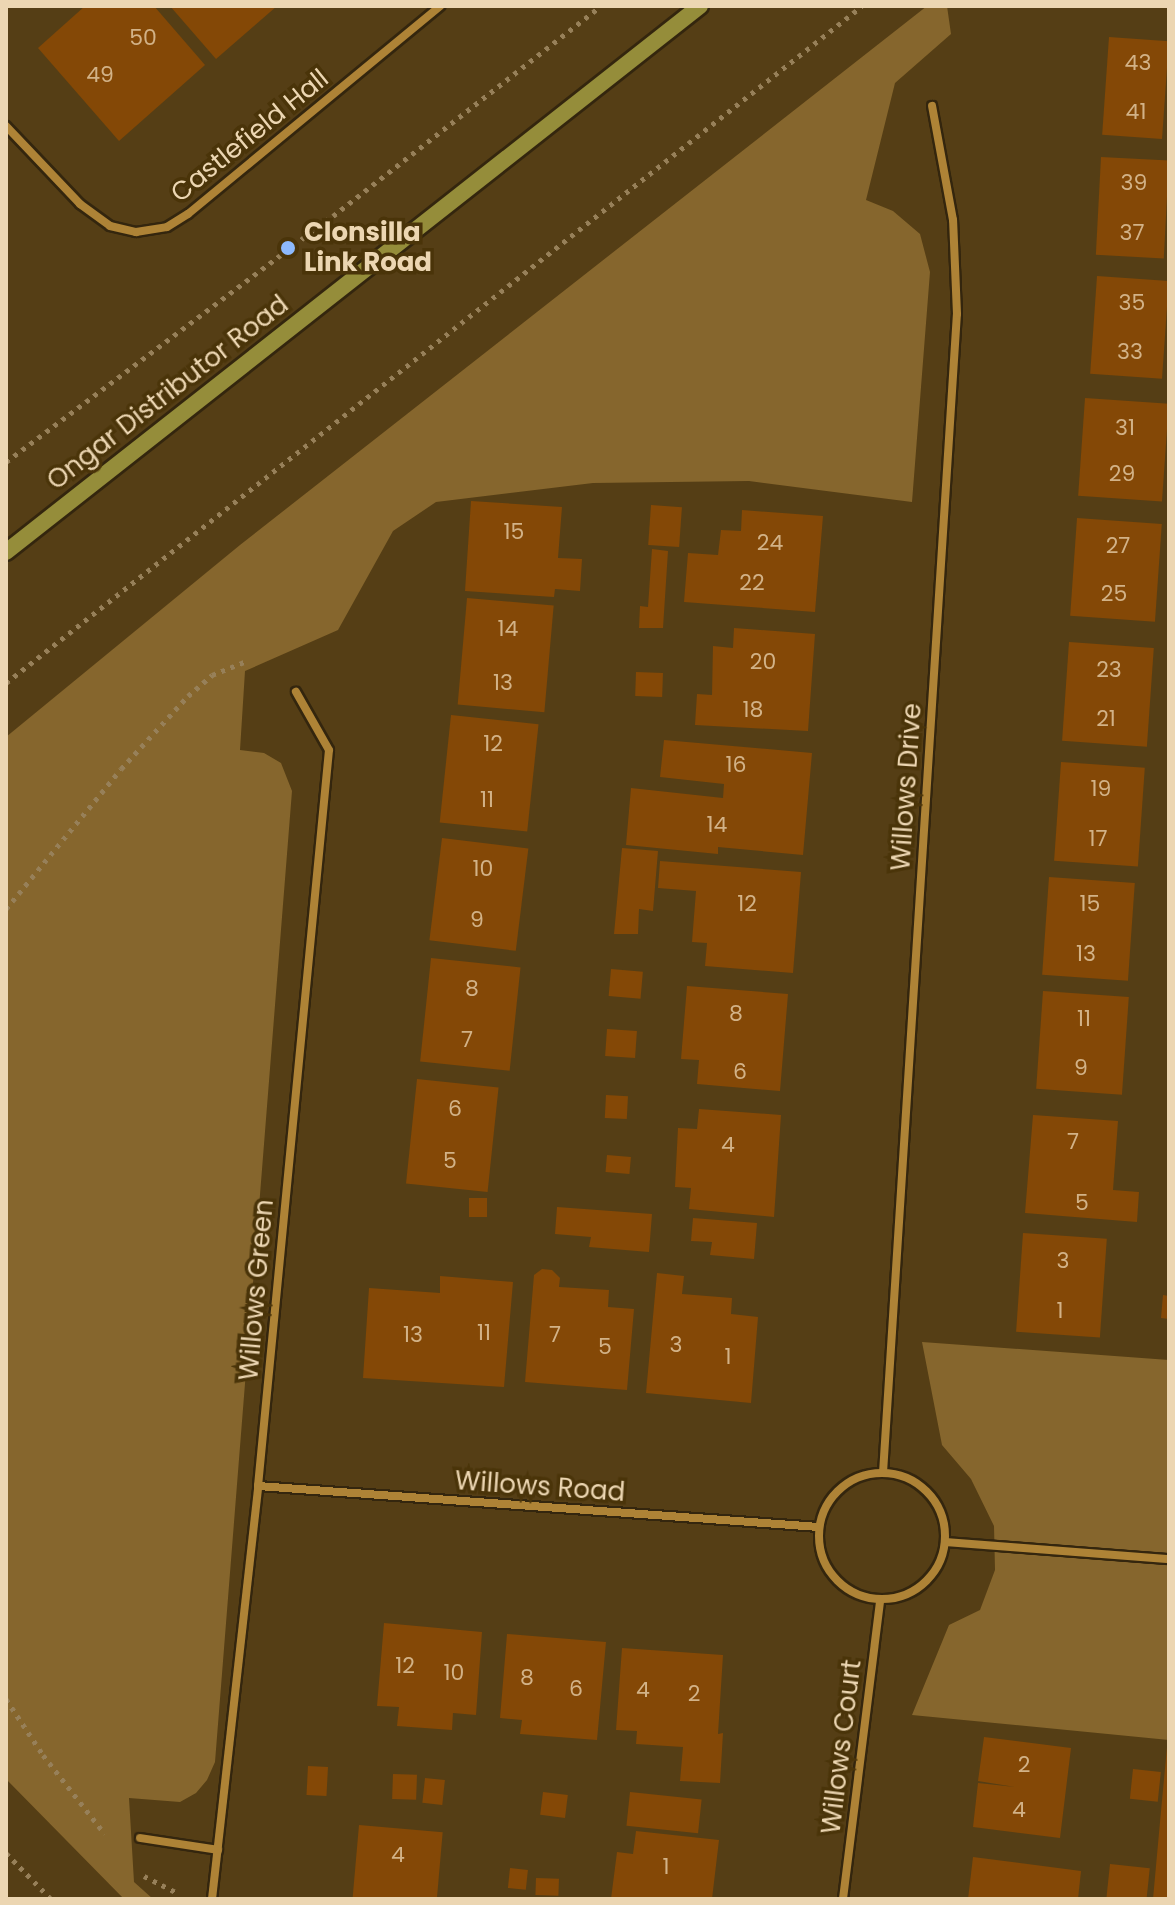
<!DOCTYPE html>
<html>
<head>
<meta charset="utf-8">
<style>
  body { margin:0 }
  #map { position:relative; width:1175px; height:1905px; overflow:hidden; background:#553e15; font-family:Poppins,sans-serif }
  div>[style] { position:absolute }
  .green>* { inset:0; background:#86662d }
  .building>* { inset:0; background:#844806; transform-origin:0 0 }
  .path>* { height:5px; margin-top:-2.5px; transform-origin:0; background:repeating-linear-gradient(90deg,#978059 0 4px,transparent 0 10px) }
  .roads { filter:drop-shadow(2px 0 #34260e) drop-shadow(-2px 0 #34260e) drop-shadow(0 2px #34260e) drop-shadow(0 -2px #34260e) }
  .street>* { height:8px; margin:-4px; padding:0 4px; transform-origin:4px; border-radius:4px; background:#ae8336 }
  .street>.ring { margin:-4px; padding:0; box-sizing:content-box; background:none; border:8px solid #ae8336; border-radius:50% }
  .secondary>* { height:16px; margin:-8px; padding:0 8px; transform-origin:8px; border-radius:8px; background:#958d3a }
  .dots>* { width:22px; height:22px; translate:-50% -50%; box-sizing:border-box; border:4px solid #4a3409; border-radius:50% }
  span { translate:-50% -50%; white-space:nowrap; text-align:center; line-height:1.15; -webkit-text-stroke:7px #4a3409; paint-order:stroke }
  .number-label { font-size:22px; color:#d2b287 }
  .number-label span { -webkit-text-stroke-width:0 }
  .street-label { font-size:26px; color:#ecd6b2 }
  .poi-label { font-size:26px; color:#ecd6b2; font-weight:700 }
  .left { translate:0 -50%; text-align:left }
  .frame { position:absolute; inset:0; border:8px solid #ecd6b2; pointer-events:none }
</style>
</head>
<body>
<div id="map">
  <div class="green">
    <i style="clip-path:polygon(927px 6px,947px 6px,951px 34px,895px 83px,866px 200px,893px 211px,920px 234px,930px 272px,912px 502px,749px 481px,593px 483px,436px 502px,393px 531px,338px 630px,245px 671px,240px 750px,264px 753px,281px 763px,292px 791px,215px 1762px,207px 1780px,196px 1793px,180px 1802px,129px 1798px,134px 1882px,153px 1899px,124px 1899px,6px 1779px,6px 737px,240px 545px)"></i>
    <i style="clip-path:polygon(922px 1342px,1169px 1360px,1169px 1740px,912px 1715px,949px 1625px,980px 1610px,995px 1570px,994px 1526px,971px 1479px,942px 1445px)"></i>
  </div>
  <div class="building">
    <i style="clip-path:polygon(85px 6px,154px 6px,205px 65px,119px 141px,38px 48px)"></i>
    <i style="clip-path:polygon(170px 6px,277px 6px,216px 59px)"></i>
    <i style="left:1109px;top:37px;width:60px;height:98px;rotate:4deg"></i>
    <i style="left:1101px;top:157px;width:68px;height:98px;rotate:3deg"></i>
    <i style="left:1097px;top:276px;width:72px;height:98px;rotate:4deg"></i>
    <i style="left:1085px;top:398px;width:84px;height:98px;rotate:4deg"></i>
    <i style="clip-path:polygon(471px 501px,562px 507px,558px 558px,582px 559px,580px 591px,555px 589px,554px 597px,465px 591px)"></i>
    <i style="left:651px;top:505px;width:31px;height:40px;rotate:4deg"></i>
    <i style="clip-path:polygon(742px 510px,823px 516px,815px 612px,684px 602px,688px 553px,718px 555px,721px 530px,741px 531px)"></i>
    <i style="left:1077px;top:518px;width:85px;height:98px;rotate:4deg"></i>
    <i style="clip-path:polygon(652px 549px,668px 551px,663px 628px,639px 628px,640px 606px,648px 607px)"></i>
    <i style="left:467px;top:598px;width:87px;height:107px;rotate:5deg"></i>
    <i style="clip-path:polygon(734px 628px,815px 634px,808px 731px,695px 725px,697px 694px,712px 695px,713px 646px,733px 648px)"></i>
    <i style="left:1069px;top:642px;width:85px;height:99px;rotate:4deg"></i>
    <i style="left:636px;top:672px;width:27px;height:24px;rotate:2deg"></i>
    <i style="left:451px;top:715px;width:88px;height:108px;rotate:6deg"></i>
    <i style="clip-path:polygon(664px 740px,812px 753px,803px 855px,718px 847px,718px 854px,626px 845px,631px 788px,723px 798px,724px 784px,660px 777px)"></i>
    <i style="left:1061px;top:762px;width:84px;height:99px;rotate:4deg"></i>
    <i style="left:442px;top:838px;width:87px;height:103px;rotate:7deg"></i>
    <i style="clip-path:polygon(622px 848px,658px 851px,653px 911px,639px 909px,638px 934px,614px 934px)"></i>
    <i style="clip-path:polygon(660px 861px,801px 872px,793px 973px,705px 966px,707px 943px,692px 942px,696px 891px,658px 888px)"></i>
    <i style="left:1049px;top:877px;width:86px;height:98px;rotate:4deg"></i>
    <i style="left:431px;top:958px;width:90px;height:104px;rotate:6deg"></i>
    <i style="left:611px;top:969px;width:32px;height:27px;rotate:5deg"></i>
    <i style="clip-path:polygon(687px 986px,788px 994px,780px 1091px,697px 1084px,699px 1060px,681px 1059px)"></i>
    <i style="left:1043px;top:991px;width:86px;height:98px;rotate:4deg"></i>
    <i style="left:607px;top:1029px;width:30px;height:27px;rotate:4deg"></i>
    <i style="left:417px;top:1079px;width:82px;height:105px;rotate:6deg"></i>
    <i style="left:606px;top:1095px;width:22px;height:23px;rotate:3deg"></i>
    <i style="clip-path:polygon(699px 1109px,781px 1115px,774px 1217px,689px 1209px,691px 1188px,675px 1187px,678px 1128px,697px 1129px)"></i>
    <i style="clip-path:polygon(1033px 1115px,1118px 1121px,1113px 1190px,1139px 1192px,1137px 1222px,1025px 1213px)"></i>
    <i style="left:607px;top:1155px;width:24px;height:17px;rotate:5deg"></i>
    <i style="left:469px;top:1198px;width:18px;height:19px"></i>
    <i style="clip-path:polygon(557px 1207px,652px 1214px,649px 1252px,589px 1247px,591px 1237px,555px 1234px)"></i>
    <i style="clip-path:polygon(693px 1218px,757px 1223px,754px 1259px,710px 1255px,712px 1242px,691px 1241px)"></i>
    <i style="left:1023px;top:1233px;width:84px;height:99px;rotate:4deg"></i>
    <i style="clip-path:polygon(542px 1269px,552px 1270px,560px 1278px,559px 1287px,609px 1290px,608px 1307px,634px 1309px,627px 1390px,525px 1382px,534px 1275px)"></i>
    <i style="clip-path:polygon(657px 1273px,684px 1276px,682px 1294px,732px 1298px,731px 1314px,758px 1317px,751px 1403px,646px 1393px)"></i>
    <i style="clip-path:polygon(440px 1276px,513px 1282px,504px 1387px,363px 1378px,369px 1288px,440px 1293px)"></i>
    <i style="clip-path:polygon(1163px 1295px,1169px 1296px,1169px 1319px,1161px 1318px)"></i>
    <i style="clip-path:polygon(384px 1623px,482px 1632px,476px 1715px,453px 1713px,452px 1730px,397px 1726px,399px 1707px,377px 1706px)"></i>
    <i style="clip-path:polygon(507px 1634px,606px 1642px,597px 1740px,520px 1734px,522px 1720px,500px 1718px)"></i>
    <i style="clip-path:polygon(622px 1648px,723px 1655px,718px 1734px,723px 1733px,720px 1783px,680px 1781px,683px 1747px,636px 1744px,637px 1731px,616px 1730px)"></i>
    <i style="clip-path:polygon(984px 1737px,1071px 1748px,1060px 1838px,973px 1827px,978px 1783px,1015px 1787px,978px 1781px)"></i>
    <i style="clip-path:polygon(1167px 1747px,1169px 1899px,1153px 1899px,1160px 1822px)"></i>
    <i style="left:308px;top:1766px;width:20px;height:29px;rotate:3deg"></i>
    <i style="left:1133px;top:1769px;width:28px;height:30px;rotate:6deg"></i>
    <i style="left:393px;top:1774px;width:24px;height:25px;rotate:2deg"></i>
    <i style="left:425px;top:1778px;width:20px;height:25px;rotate:6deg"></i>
    <i style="left:543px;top:1792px;width:25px;height:23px;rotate:7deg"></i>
    <i style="left:630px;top:1792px;width:72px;height:34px;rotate:6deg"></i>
    <i style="left:359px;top:1825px;width:84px;height:74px;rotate:5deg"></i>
    <i style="clip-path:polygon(636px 1831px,719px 1840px,712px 1899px,611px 1899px,617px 1852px,633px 1854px)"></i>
    <i style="clip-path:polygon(973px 1857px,1081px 1871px,1078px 1899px,968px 1899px)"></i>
    <i style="left:1110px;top:1864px;width:40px;height:35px;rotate:6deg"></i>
    <i style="left:510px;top:1868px;width:18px;height:20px;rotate:6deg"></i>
    <i style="left:536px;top:1878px;width:23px;height:17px;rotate:2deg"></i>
  </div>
  <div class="path">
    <i style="left:6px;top:462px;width:409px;rotate:-37deg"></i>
    <i style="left:333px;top:216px;width:340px;rotate:-38.1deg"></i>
    <i style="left:6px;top:683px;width:1091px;rotate:-38.34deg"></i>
    <i style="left:6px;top:909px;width:181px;rotate:-50.6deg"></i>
    <i style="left:121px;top:769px;width:99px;rotate:-47.5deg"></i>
    <i style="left:188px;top:696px;width:32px;rotate:-41deg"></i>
    <i style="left:212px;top:675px;width:35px;rotate:-22deg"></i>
    <i style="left:6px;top:1699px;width:67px;rotate:56.5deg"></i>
    <i style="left:43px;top:1755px;width:100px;rotate:51.9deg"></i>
    <i style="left:6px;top:1853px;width:64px;rotate:45.6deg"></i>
    <i style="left:144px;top:1876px;width:37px;rotate:27deg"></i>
  </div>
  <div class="roads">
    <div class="street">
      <i style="left:6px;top:126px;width:108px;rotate:46.5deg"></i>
      <i style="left:80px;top:204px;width:37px;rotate:36deg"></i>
      <i style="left:110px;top:226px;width:27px;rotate:13deg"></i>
      <i style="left:136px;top:232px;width:31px;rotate:-9deg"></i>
      <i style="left:167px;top:227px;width:25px;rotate:-32deg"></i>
      <i style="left:188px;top:214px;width:327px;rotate:-39.5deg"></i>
      <i class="ring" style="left:819px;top:1473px;width:118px;height:118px"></i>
      <i style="left:883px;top:1473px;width:1161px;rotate:-86.35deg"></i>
      <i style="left:957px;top:314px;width:94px;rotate:-92.4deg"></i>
      <i style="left:953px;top:220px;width:116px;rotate:-100.4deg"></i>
      <i style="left:258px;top:1486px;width:562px;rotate:4.18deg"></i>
      <i style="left:946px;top:1542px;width:224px;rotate:4.4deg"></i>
      <i style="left:140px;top:1838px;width:79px;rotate:8.7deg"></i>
      <i style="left:212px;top:1899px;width:416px;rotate:-83.6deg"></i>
      <i style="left:258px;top:1486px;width:739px;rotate:-84.49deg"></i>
      <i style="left:329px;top:750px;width:67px;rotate:-119.6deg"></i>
      <i style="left:843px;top:1899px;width:301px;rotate:-82.9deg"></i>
    </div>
    <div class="secondary">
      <i style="left:6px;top:552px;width:883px;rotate:-38.19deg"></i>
    </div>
  </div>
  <div class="dots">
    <i style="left:288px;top:248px;background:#8db9fc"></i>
  </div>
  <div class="number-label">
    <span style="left:143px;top:38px">50</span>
    <span style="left:1138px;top:63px">43</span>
    <span style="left:100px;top:75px">49</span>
    <span style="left:1136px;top:112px">41</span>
    <span style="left:1134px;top:183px">39</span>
    <span style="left:1132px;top:233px">37</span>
    <span style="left:1132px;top:303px">35</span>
    <span style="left:1130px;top:352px">33</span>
    <span style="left:1125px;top:428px">31</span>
    <span style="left:1122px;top:474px">29</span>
    <span style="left:514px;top:532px">15</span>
    <span style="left:770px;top:543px">24</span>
    <span style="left:1118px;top:546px">27</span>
    <span style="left:752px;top:583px">22</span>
    <span style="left:1114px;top:594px">25</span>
    <span style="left:508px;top:629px">14</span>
    <span style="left:763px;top:662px">20</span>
    <span style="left:1109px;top:670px">23</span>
    <span style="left:503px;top:683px">13</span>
    <span style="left:753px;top:710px">18</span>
    <span style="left:1106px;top:719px">21</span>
    <span style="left:493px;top:744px">12</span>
    <span style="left:736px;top:765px">16</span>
    <span style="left:1101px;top:789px">19</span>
    <span style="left:487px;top:800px">11</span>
    <span style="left:717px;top:825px">14</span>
    <span style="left:1098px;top:839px">17</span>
    <span style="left:483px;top:869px">10</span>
    <span style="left:747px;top:904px">12</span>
    <span style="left:1090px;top:904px">15</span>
    <span style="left:477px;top:920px">9</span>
    <span style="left:1086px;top:954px">13</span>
    <span style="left:472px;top:989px">8</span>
    <span style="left:736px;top:1014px">8</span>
    <span style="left:1084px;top:1019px">11</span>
    <span style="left:467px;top:1040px">7</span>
    <span style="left:1081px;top:1068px">9</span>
    <span style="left:740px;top:1072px">6</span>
    <span style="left:455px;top:1109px">6</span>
    <span style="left:1073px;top:1142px">7</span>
    <span style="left:728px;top:1145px">4</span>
    <span style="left:450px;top:1161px">5</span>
    <span style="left:1082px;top:1203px">5</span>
    <span style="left:1063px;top:1261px">3</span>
    <span style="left:1060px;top:1311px">1</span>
    <span style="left:484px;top:1333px">11</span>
    <span style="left:413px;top:1335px">13</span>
    <span style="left:555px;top:1335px">7</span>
    <span style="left:676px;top:1345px">3</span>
    <span style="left:605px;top:1347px">5</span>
    <span style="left:728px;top:1357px">1</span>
    <span style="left:405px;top:1666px">12</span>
    <span style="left:454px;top:1673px">10</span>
    <span style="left:527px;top:1678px">8</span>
    <span style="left:576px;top:1689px">6</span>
    <span style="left:643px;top:1690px">4</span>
    <span style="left:694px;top:1694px">2</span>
    <span style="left:1024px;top:1765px">2</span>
    <span style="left:1019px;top:1810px">4</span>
    <span style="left:398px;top:1855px">4</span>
    <span style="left:666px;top:1867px">1</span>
  </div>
  <div class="street-label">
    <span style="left:250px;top:136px;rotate:-39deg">Castlefield Hall</span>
    <span style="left:168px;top:393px;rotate:-38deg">Ongar Distributor Road</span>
    <span style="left:907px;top:787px;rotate:-86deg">Willows Drive</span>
    <span style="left:257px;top:1290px;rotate:-85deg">Willows Green</span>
    <span style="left:540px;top:1487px;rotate:4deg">Willows Road</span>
    <span style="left:842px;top:1747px;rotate:-83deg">Willows Court</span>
  </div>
  <div class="poi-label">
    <span class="left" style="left:304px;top:248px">Clonsilla<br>Link Road</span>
  </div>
  <div class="frame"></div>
</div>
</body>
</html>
